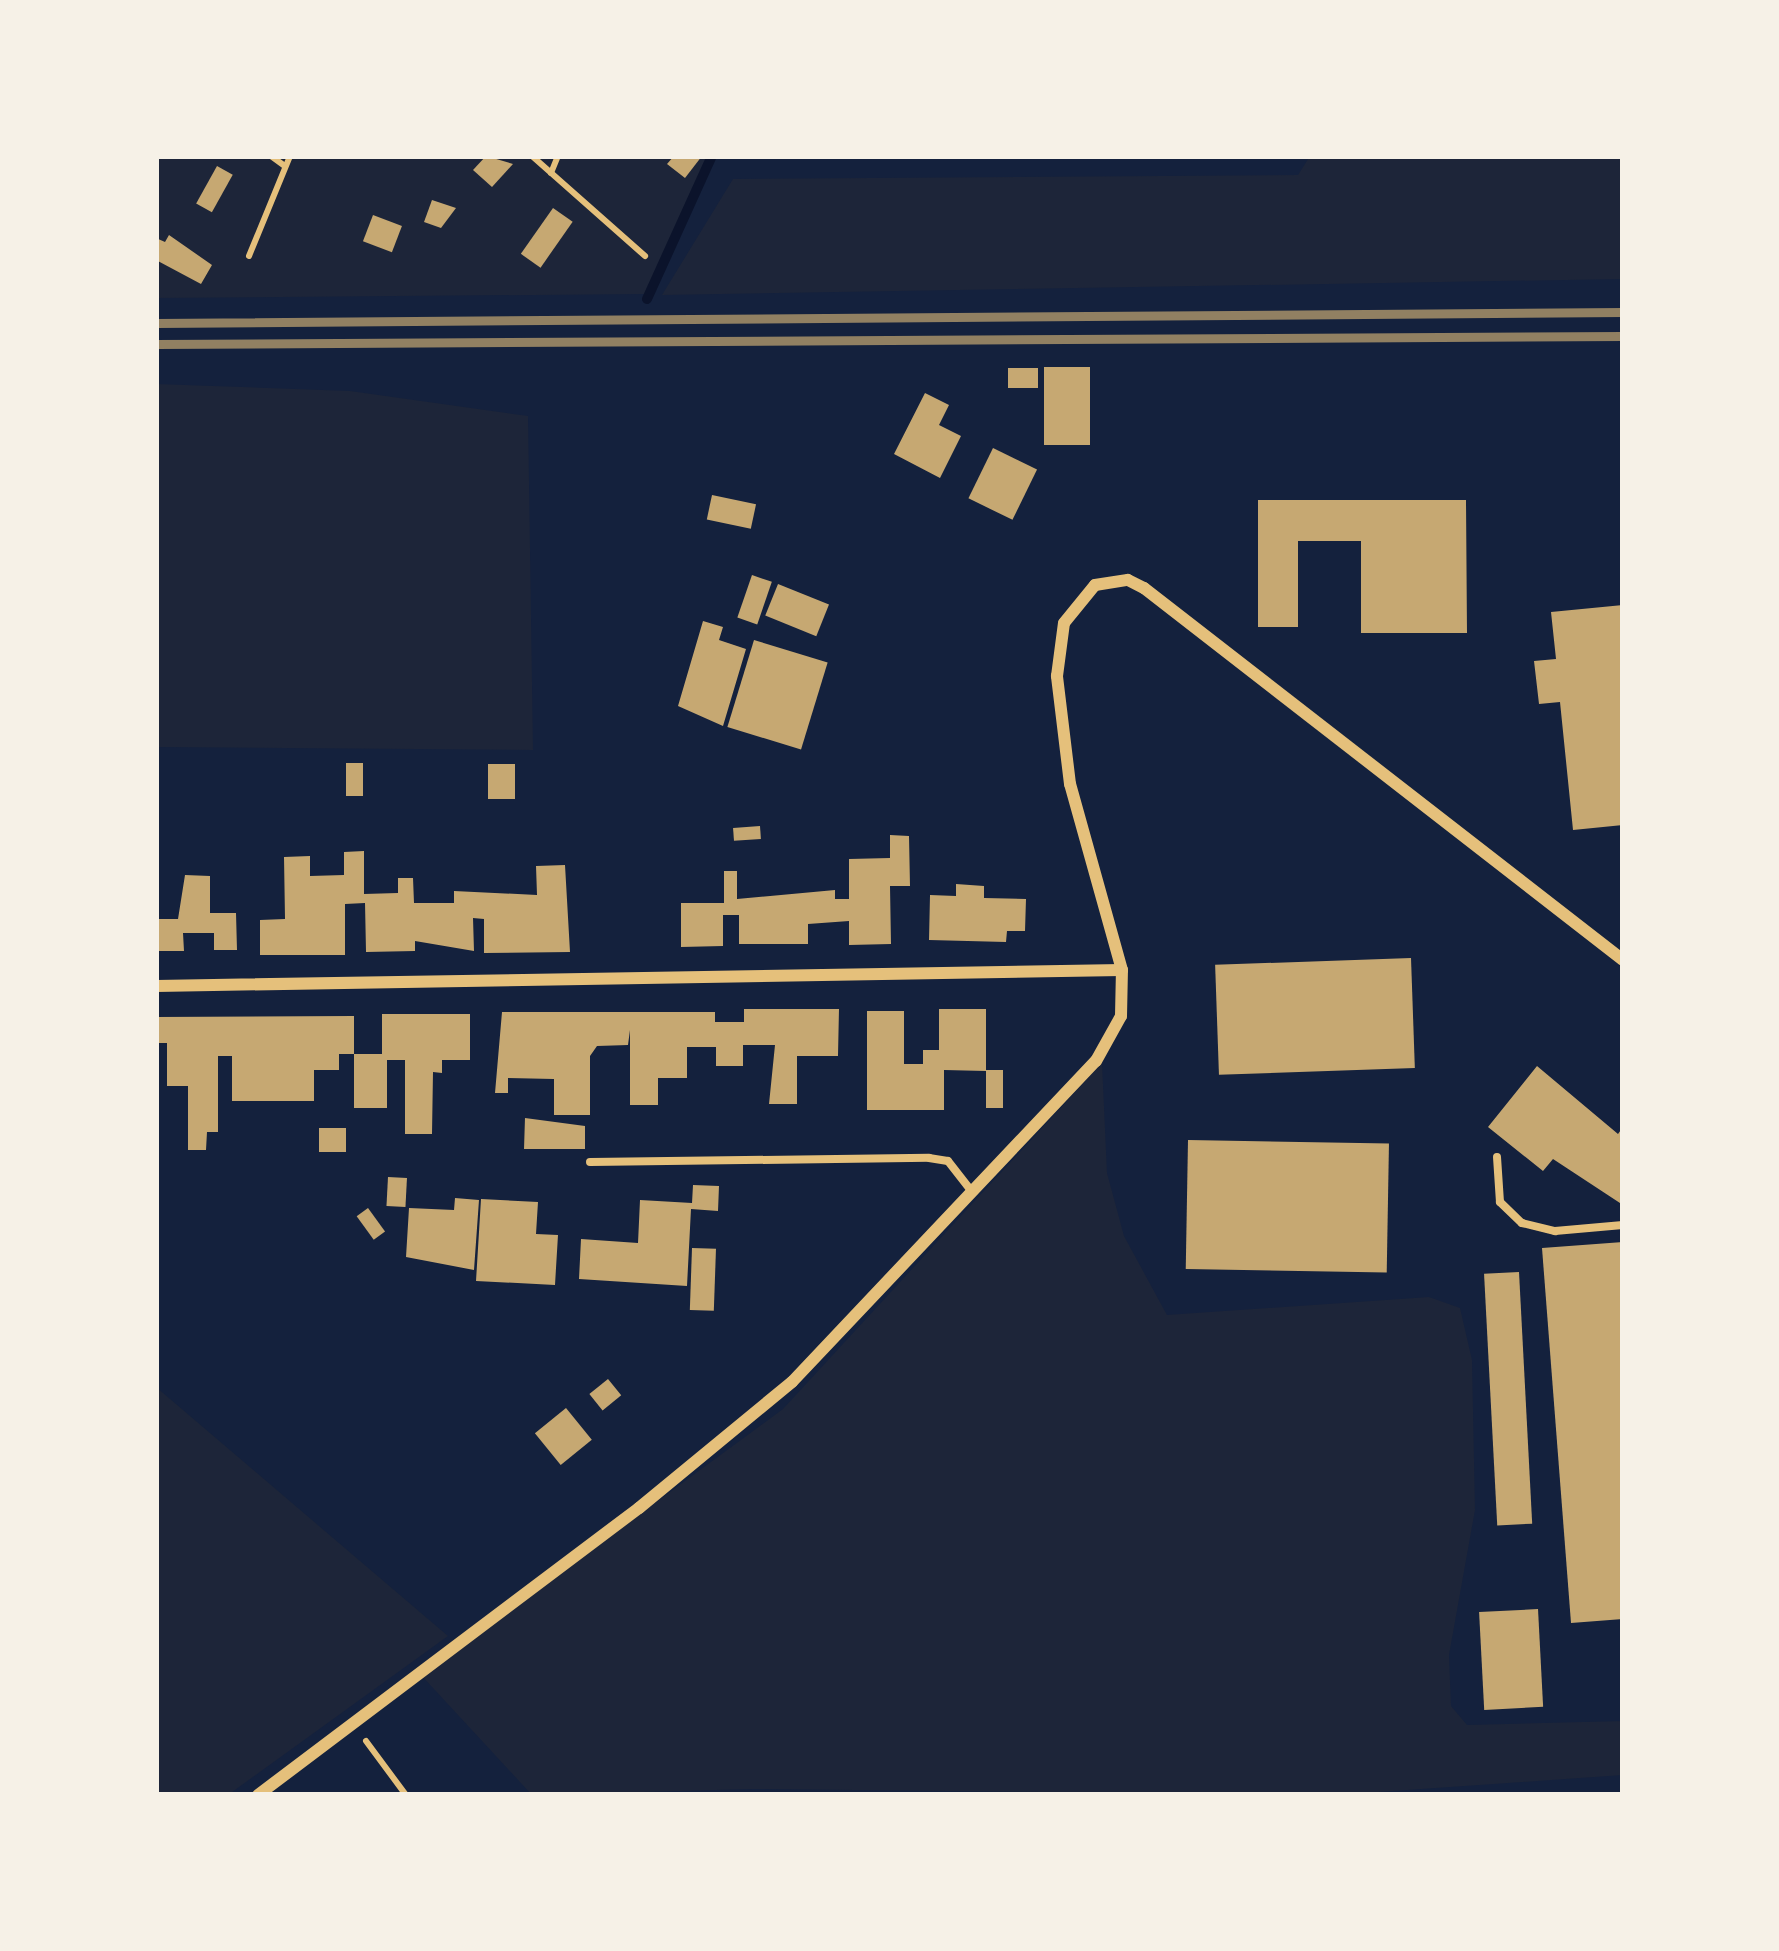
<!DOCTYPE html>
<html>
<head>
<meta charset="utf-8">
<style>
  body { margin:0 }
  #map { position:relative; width:1779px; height:1951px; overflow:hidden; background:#14213d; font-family:Karla,sans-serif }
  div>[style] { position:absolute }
  .green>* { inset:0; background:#1d2539 }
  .stream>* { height:10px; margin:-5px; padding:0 5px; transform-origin:5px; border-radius:5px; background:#0b132b }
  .building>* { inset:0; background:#c6a872; transform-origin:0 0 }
  .path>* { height:6px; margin:-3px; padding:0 3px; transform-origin:3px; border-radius:3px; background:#e5c07b }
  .service>* { height:8px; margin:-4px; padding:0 4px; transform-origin:4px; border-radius:4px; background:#e5c07b }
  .minor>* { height:12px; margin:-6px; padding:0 6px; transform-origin:6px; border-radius:6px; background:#e5c07b }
  .rail>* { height:9px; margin:-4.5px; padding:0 4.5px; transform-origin:4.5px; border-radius:4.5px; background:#918062 }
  span { translate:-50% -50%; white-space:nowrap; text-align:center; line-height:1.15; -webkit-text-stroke:10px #f6f1e7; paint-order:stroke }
  .frame { position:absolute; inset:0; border:159px solid #f6f1e7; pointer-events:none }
</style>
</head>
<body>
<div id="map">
  <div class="green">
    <i style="clip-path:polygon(156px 156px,708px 156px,646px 294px,156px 298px)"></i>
    <i style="clip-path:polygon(1310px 156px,1623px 156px,1623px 279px,662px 295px,733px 179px,1298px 175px)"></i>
    <i style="clip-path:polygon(156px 384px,350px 391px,528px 416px,533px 750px,156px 747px)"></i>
    <i style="clip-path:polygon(1102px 1063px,1107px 1173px,1124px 1236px,1167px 1315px,1429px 1297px,1460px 1308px,1472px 1360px,1475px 1510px,1449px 1655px,1451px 1706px,1467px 1725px,1623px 1721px,1623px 1775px,1335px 1795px,753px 1789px,532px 1795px,421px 1675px,783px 1409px)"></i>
    <i style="clip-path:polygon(156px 1387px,448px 1636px,228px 1795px,156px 1795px)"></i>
  </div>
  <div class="stream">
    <i style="left:647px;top:299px;width:157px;rotate:-65.6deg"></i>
  </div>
  <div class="building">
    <i style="clip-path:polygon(486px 156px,513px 164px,492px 187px,473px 170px)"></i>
    <i style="clip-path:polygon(674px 156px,702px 156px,685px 178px,667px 164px)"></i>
    <i style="left:217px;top:166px;width:18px;height:43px;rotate:29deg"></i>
    <i style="clip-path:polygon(432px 200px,456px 208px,441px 228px,424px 222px)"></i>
    <i style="left:553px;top:208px;width:24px;height:56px;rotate:35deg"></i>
    <i style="left:373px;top:215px;width:31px;height:28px;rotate:21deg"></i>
    <i style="clip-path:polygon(169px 235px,212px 265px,201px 284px,156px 260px,156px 238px,165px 242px)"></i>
    <i style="left:1044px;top:367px;width:46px;height:78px"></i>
    <i style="left:1038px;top:368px;width:20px;height:30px;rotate:90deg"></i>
    <i style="clip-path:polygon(925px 393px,949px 405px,939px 425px,961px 436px,940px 478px,894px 454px)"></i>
    <i style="left:993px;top:448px;width:49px;height:56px;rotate:26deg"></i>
    <i style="left:712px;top:495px;width:45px;height:25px;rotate:12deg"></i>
    <i style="clip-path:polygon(1258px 500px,1466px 500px,1467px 633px,1361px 633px,1361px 541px,1298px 541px,1298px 627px,1258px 627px)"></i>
    <i style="left:752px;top:575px;width:21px;height:45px;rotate:19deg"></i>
    <i style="left:778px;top:584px;width:55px;height:34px;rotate:22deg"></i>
    <i style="clip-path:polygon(1623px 605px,1623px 825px,1573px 830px,1560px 702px,1539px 704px,1534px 661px,1556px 659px,1551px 612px)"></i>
    <i style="clip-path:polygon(703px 621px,723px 627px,719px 640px,746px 649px,723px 726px,678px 706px)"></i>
    <i style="left:754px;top:640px;width:77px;height:91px;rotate:17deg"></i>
    <i style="left:363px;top:763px;width:33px;height:17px;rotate:90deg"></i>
    <i style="left:488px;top:764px;width:27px;height:35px"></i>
    <i style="left:760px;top:826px;width:13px;height:27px;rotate:86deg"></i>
    <i style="clip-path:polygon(890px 835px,909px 836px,910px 886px,890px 886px,891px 944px,849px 945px,849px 921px,808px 924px,808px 944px,739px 944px,739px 915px,723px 915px,723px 946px,681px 947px,681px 903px,724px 903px,724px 871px,737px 871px,737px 899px,835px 890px,835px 899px,849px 899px,849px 859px,890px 858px)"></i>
    <i style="clip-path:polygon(364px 851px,364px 894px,398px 893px,398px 878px,413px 878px,414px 903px,454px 903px,454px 891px,537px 895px,536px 866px,565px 865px,570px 952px,484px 953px,484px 919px,473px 918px,474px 951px,415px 941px,415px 951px,366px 952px,365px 903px,345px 904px,345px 955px,260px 955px,260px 920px,285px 919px,284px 857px,310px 856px,310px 876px,344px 875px,344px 852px)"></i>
    <i style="clip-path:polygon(185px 875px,210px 876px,210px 913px,236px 913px,237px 950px,214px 950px,214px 933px,183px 933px,184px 951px,156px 951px,156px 919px,178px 919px)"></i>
    <i style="clip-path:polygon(956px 884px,984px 886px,984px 898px,1026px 899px,1025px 931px,1007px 931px,1006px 942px,929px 940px,930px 895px,956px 896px)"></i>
    <i style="left:1411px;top:958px;width:110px;height:196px;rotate:88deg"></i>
    <i style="clip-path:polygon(744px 1009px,839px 1009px,838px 1056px,797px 1056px,797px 1104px,769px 1104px,775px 1045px,743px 1045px,743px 1066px,716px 1066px,716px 1047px,687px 1047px,687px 1078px,658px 1078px,658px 1105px,630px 1105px,630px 1030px,628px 1045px,597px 1046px,590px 1056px,590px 1115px,554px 1115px,554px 1079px,508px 1078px,508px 1093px,495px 1093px,502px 1012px,715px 1012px,715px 1022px,744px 1022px)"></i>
    <i style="clip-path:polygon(939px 1009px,986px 1009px,986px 1071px,944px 1070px,944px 1110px,867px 1110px,867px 1011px,904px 1011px,904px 1064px,923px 1064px,923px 1050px,939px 1050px)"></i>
    <i style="clip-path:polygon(382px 1014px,470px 1014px,470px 1060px,442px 1060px,442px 1073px,433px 1072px,432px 1134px,405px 1134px,405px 1060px,387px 1060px,387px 1108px,354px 1108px,354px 1054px,382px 1054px)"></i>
    <i style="clip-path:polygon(354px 1016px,354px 1054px,339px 1054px,339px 1070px,314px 1070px,314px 1101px,232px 1101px,232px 1056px,218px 1056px,218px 1132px,207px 1132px,206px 1150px,188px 1150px,188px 1086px,167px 1086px,167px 1043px,156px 1043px,156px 1017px)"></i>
    <i style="clip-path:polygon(1537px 1066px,1618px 1134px,1623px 1127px,1623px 1205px,1553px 1159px,1543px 1171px,1488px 1127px)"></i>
    <i style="left:1003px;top:1070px;width:38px;height:17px;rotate:90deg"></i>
    <i style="clip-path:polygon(525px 1118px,585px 1126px,585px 1149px,524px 1149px)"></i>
    <i style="left:319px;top:1128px;width:27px;height:24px"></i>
    <i style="left:1188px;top:1140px;width:201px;height:129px;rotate:1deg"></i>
    <i style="left:388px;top:1177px;width:19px;height:29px;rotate:3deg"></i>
    <i style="clip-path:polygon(693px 1185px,719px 1186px,718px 1211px,691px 1209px,687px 1286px,579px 1279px,581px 1239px,638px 1243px,640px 1200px,692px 1203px)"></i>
    <i style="clip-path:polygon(455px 1198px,479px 1200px,474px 1270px,406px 1257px,409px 1208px,454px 1210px)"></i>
    <i style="clip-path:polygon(481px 1199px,538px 1202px,536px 1234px,558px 1235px,555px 1285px,476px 1281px)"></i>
    <i style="left:368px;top:1208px;width:29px;height:14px;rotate:54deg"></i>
    <i style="clip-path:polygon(1623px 1242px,1623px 1619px,1571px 1623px,1542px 1248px)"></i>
    <i style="left:692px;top:1248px;width:24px;height:62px;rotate:2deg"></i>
    <i style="left:1519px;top:1272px;width:252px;height:35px;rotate:87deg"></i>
    <i style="left:608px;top:1379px;width:21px;height:24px;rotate:51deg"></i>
    <i style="left:566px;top:1408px;width:41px;height:40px;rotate:51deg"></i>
    <i style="left:1538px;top:1609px;width:98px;height:59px;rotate:87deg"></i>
  </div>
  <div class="path">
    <i style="left:271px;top:156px;width:17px;rotate:36deg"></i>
    <i style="left:532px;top:156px;width:151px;rotate:41.5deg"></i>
    <i style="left:551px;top:173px;width:18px;rotate:-68deg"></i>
    <i style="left:249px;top:256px;width:108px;rotate:-67.7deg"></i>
    <i style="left:366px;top:1741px;width:67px;rotate:53.5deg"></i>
  </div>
  <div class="service">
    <i style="left:1497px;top:1157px;width:45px;rotate:86.2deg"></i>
    <i style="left:1500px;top:1202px;width:30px;rotate:44deg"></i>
    <i style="left:1522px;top:1223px;width:34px;rotate:14deg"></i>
    <i style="left:1555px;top:1231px;width:68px;rotate:-5deg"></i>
    <i style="left:590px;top:1162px;width:339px;rotate:-0.7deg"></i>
    <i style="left:929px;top:1158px;width:19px;rotate:9deg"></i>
    <i style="left:948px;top:1161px;width:39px;rotate:52deg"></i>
  </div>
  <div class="minor">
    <i style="left:156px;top:986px;width:966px;rotate:-0.95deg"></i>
    <i style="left:258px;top:1795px;width:477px;rotate:-37deg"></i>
    <i style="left:639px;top:1508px;width:198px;rotate:-39.5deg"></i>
    <i style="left:792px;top:1382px;width:442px;rotate:-46.6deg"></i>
    <i style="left:1096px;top:1061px;width:51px;rotate:-60.9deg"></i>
    <i style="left:1121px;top:1016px;width:46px;rotate:-88.8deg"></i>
    <i style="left:1122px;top:970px;width:193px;rotate:-105.6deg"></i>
    <i style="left:1070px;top:784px;width:109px;rotate:-96.9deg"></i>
    <i style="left:1057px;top:676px;width:53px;rotate:-82.5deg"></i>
    <i style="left:1064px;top:623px;width:49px;rotate:-50.8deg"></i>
    <i style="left:1095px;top:585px;width:33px;rotate:-9deg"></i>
    <i style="left:1128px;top:580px;width:18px;rotate:27deg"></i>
    <i style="left:1144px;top:588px;width:606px;rotate:37.83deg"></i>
  </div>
  <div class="rail">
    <i style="left:156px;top:323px;width:1467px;rotate:-0.43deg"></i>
    <i style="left:156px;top:344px;width:1467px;rotate:-0.31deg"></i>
  </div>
  <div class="frame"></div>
</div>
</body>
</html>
